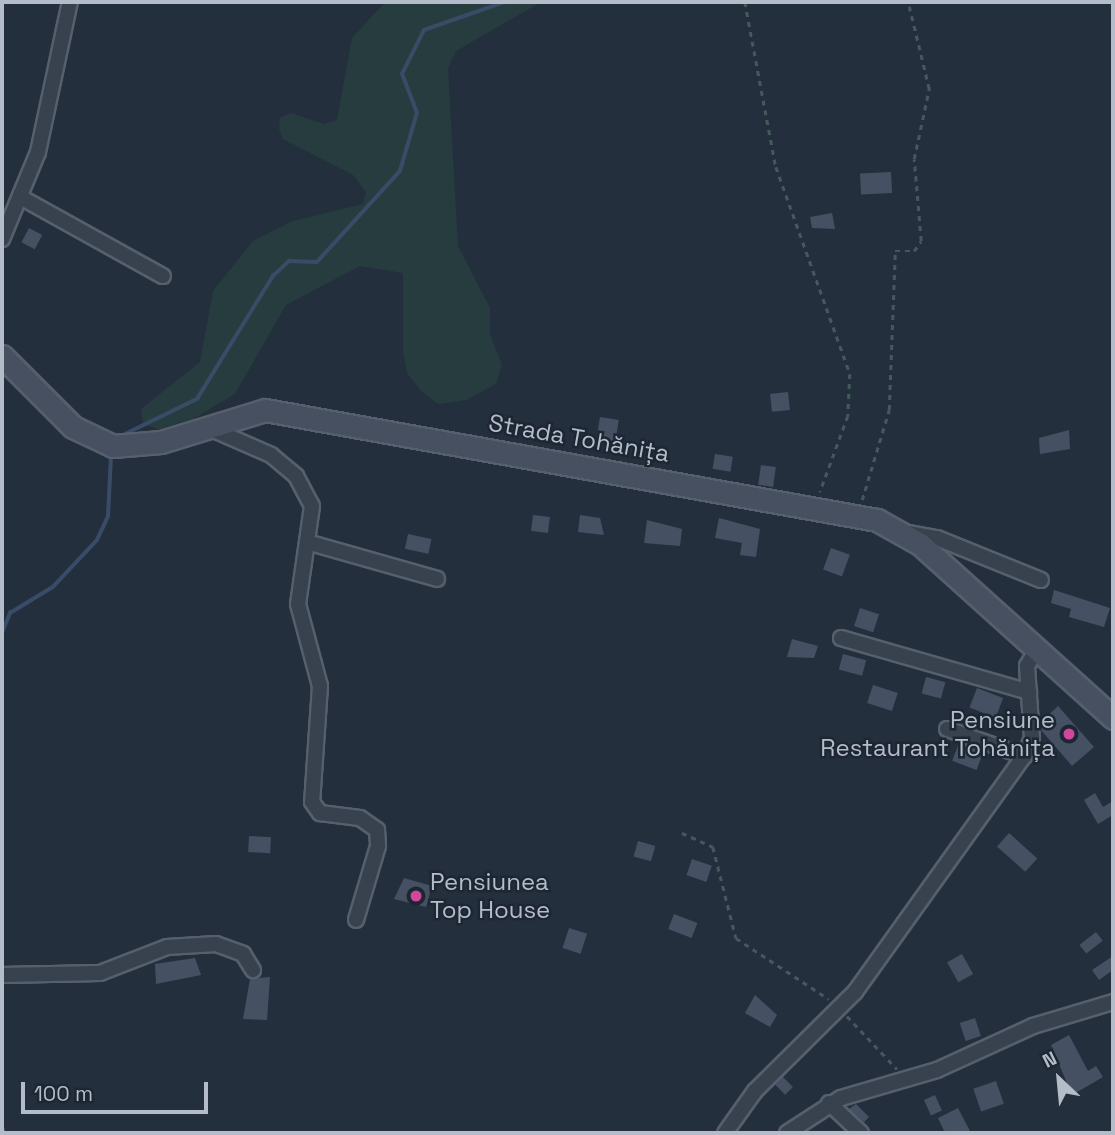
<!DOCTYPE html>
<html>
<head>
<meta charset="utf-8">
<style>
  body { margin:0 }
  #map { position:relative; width:1115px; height:1135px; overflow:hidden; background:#242f3e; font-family:"Space Grotesk",sans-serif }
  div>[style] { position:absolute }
  .green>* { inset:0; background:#263c3f }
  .stream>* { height:3.5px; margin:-1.75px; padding:0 1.75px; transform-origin:1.75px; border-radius:1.75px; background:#394c67 }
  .building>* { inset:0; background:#455162; transform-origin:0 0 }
  .path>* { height:2.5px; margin-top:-1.25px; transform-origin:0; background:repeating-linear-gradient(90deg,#44595c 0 5px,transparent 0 10px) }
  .roads { filter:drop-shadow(2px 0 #565f6c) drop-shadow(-2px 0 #565f6c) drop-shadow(0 2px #565f6c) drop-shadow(0 -2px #565f6c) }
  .street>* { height:14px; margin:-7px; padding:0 7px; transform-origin:7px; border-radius:7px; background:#38414e }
  .secondary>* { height:21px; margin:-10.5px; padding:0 10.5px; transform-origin:10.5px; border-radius:10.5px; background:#465061 }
  .dots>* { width:19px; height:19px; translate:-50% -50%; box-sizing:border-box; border:4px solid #1d2633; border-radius:50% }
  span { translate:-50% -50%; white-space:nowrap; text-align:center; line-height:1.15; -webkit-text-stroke:5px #1d2633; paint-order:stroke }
  .street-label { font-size:24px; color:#b4bcc9 }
  .poi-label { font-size:24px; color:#b4bcc9 }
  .right { translate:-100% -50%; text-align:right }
  .left { translate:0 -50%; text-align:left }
  .frame { position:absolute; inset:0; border:4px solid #b4bcc9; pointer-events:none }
  .north { position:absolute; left:1024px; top:1044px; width:70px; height:70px; -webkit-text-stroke:5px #1d2633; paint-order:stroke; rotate:334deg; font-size:19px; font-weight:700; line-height:28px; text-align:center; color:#b4bcc9 }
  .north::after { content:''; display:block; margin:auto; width:24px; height:32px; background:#b4bcc9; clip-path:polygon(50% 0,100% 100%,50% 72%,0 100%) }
  .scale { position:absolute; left:21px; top:1082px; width:187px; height:32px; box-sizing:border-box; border:4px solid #b4bcc9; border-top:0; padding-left:9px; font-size:21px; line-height:24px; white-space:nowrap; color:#b4bcc9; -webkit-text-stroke:5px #1d2633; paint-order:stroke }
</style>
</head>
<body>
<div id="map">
  <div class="green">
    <i style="clip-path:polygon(385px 2px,541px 2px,456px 51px,448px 68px,458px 246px,490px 308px,490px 334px,502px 365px,496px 384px,466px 400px,438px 404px,422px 392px,407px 373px,403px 351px,403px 273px,360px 266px,286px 305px,235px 394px,193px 419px,159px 429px,143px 424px,141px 409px,200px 362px,213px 291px,253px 241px,293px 221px,363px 204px,366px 192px,353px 175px,283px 139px,279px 129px,280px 118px,291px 113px,324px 124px,337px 120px,352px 38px)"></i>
  </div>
  <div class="stream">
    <i style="left:119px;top:437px;width:87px;rotate:-26deg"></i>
    <i style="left:197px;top:399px;width:145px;rotate:-58.3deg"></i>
    <i style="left:273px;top:276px;width:22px;rotate:-43deg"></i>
    <i style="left:289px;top:261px;width:28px;rotate:2deg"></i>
    <i style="left:317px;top:262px;width:123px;rotate:-47.6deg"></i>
    <i style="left:400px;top:171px;width:60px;rotate:-73.7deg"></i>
    <i style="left:417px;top:113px;width:42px;rotate:-111deg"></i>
    <i style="left:402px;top:74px;width:49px;rotate:-63.4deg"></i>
    <i style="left:424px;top:30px;width:86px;rotate:-19.1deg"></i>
    <i style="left:2px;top:633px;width:22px;rotate:-68deg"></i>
    <i style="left:10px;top:613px;width:50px;rotate:-31.2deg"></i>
    <i style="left:53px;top:587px;width:64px;rotate:-46.9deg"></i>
    <i style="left:97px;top:540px;width:26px;rotate:-65deg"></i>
    <i style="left:108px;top:516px;width:59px;rotate:-87.1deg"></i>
    <i style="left:2px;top:1127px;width:7px;rotate:63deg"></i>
  </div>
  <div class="building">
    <i style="left:891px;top:172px;width:21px;height:31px;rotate:87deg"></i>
    <i style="clip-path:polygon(832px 213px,835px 229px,812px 228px,810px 217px)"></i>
    <i style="left:29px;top:228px;width:15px;height:16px;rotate:28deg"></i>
    <i style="left:788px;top:392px;width:18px;height:18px;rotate:84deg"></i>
    <i style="left:600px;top:417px;width:19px;height:25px;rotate:9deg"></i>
    <i style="clip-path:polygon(1069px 430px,1070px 449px,1040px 454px,1039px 438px)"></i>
    <i style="left:715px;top:454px;width:18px;height:15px;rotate:9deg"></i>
    <i style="left:761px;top:465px;width:15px;height:20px;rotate:8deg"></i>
    <i style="left:533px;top:515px;width:17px;height:16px;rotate:7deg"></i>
    <i style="clip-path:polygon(580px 515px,600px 518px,604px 535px,578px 532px)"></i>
    <i style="clip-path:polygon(719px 518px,760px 529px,756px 557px,740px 555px,742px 543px,715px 538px)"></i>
    <i style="clip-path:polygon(647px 520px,682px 529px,680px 546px,644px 543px)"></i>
    <i style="left:408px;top:534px;width:24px;height:15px;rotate:12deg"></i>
    <i style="left:831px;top:548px;width:20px;height:23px;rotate:20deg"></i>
    <i style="clip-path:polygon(1054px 590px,1110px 608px,1104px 627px,1069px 617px,1071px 609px,1051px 603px)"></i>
    <i style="left:860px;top:608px;width:20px;height:19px;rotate:18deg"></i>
    <i style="clip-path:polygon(792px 639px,818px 646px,814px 658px,787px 657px)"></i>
    <i style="left:843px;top:654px;width:24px;height:16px;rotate:15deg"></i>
    <i style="left:926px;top:677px;width:20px;height:17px;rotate:15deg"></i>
    <i style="left:873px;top:685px;width:26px;height:19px;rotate:18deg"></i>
    <i style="left:977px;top:688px;width:28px;height:21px;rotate:21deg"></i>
    <i style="clip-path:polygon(1058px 706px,1094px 747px,1072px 766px,1041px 730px,1041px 722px)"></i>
    <i style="left:959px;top:743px;width:26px;height:19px;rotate:21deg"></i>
    <i style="clip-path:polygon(1095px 793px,1103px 807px,1113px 801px,1113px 815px,1098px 824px,1084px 800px)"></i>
    <i style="left:1009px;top:833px;width:38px;height:18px;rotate:42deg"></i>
    <i style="left:249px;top:836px;width:22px;height:16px;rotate:3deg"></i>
    <i style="left:638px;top:841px;width:18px;height:16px;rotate:16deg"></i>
    <i style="left:692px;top:859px;width:21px;height:17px;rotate:19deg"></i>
    <i style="clip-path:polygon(404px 878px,432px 886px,426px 907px,394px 899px)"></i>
    <i style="left:674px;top:914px;width:25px;height:16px;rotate:21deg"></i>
    <i style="left:569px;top:928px;width:19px;height:21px;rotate:18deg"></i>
    <i style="left:1096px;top:932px;width:11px;height:21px;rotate:52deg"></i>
    <i style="left:962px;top:954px;width:23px;height:17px;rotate:61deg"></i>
    <i style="clip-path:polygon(1113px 956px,1113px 970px,1099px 980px,1092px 970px)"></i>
    <i style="clip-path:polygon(195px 958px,201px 975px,156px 984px,155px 964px)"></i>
    <i style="clip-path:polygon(270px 977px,267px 1020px,243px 1019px,250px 979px)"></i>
    <i style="clip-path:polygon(755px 995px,777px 1015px,770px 1027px,745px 1013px)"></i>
    <i style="left:975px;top:1018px;width:19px;height:16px;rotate:72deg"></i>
    <i style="clip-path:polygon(1069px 1035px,1088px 1071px,1096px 1066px,1103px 1077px,1072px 1095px,1051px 1045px)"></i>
    <i style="left:783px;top:1077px;width:14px;height:11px;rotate:45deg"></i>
    <i style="left:996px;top:1081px;width:24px;height:24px;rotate:71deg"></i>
    <i style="left:935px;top:1095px;width:17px;height:12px;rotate:66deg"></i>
    <i style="clip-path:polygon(856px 1104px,869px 1117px,864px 1122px,849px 1109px)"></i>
    <i style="clip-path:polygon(958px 1108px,971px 1133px,945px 1133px,938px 1118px)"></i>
  </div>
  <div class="path">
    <i style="left:745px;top:2px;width:168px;rotate:79.4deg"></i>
    <i style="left:776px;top:167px;width:220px;rotate:70.3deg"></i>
    <i style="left:850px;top:374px;width:42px;rotate:92.7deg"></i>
    <i style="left:848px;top:416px;width:81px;rotate:110.2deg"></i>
    <i style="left:862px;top:500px;width:94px;rotate:-73.3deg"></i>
    <i style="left:889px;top:410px;width:159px;rotate:-87.8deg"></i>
    <i style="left:895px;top:251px;width:19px"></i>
    <i style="left:914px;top:251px;width:12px;rotate:-55deg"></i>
    <i style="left:921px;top:241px;width:82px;rotate:-94.9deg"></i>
    <i style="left:914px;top:159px;width:72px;rotate:-77.9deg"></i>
    <i style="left:929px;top:89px;width:89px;rotate:-103.6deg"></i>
    <i style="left:682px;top:833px;width:34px;rotate:24deg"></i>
    <i style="left:713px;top:847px;width:94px;rotate:75.8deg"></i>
    <i style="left:736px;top:938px;width:111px;rotate:33.3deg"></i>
    <i style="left:847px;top:1016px;width:73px;rotate:46.7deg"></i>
  </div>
  <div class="roads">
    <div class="street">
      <i style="left:22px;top:198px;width:161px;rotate:29deg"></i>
      <i style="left:2px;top:239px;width:94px;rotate:-67.5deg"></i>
      <i style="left:38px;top:152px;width:153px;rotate:-78deg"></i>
      <i style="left:207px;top:427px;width:70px;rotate:23.6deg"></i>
      <i style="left:271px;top:455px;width:33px;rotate:40deg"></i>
      <i style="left:296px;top:476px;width:34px;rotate:62deg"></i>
      <i style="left:312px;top:506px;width:99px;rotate:98.1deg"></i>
      <i style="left:298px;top:604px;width:85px;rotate:75deg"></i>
      <i style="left:320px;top:686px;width:116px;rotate:93.9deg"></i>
      <i style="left:312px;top:802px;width:14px;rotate:54deg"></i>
      <i style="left:320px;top:813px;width:40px;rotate:7.1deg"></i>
      <i style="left:360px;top:818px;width:21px;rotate:35deg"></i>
      <i style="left:377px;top:830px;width:16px;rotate:86deg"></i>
      <i style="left:378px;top:846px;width:77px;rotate:106.6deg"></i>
      <i style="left:908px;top:533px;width:29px;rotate:10deg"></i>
      <i style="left:937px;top:538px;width:112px;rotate:22deg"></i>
      <i style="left:310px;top:543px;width:132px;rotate:15.8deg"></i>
      <i style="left:841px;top:638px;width:196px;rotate:16deg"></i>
      <i style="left:947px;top:729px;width:82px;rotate:19.3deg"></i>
      <i style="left:2px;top:975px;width:98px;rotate:-1.2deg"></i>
      <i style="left:100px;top:973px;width:72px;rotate:-21.2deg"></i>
      <i style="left:167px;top:947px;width:49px;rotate:-3.5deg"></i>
      <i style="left:216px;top:944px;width:29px;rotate:20deg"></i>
      <i style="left:243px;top:954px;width:19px;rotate:58deg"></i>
      <i style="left:829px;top:1103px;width:44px;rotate:43.2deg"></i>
      <i style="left:725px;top:1133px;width:52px;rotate:-54.5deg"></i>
      <i style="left:755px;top:1091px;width:141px;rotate:-44.7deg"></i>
      <i style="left:855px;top:992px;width:290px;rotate:-54.4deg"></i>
      <i style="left:1024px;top:756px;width:20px;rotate:-66deg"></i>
      <i style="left:1032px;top:738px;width:72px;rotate:-94deg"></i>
      <i style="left:1027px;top:666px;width:20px;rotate:-60deg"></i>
      <i style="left:787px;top:1133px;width:64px;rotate:-32.9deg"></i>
      <i style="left:841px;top:1098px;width:100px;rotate:-16.3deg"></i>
      <i style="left:937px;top:1070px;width:106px;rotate:-24.6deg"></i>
      <i style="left:1033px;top:1026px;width:84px;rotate:-16.7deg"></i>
    </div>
    <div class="secondary">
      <i style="left:2px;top:356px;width:100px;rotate:45deg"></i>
      <i style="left:73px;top:427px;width:44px;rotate:25.4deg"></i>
      <i style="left:113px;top:446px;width:48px;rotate:-4.8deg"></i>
      <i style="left:161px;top:442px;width:109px;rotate:-17.1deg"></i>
      <i style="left:265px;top:410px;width:622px;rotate:10.19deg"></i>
      <i style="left:877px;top:520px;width:49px;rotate:29.2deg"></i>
      <i style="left:920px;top:544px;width:260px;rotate:42deg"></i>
    </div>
  </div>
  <div class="dots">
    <i style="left:1069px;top:734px;background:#d1479c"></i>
    <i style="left:416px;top:896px;background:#d1479c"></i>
  </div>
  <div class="street-label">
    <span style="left:579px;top:438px;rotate:10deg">Strada Tohănița</span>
  </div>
  <div class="poi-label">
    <span class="right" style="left:1055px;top:734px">Pensiune<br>Restaurant Tohănița</span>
    <span class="left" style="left:430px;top:896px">Pensiunea<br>Top House</span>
  </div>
  <div class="frame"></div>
  <div class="north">N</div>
  <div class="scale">100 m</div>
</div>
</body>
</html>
